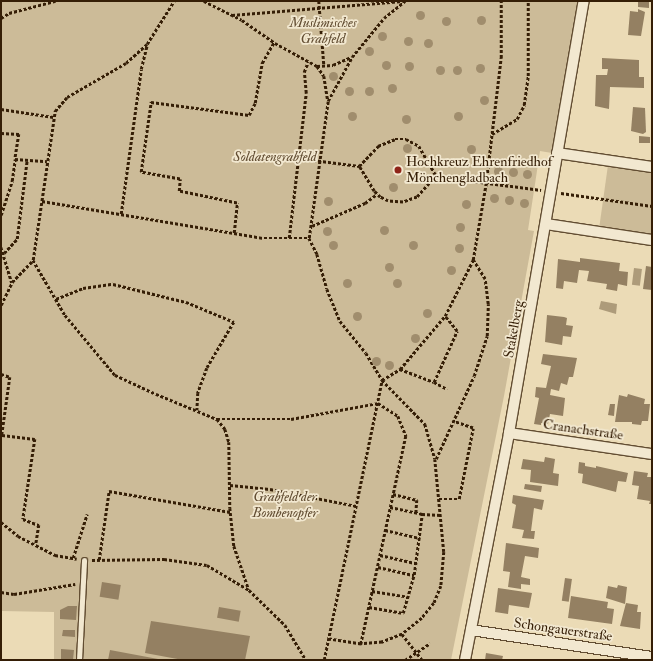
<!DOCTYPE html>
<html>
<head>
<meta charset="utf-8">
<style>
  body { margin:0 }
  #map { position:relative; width:653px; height:661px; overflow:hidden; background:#ebdbb6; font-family:"IM FELL Double Pica",serif }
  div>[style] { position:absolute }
  .green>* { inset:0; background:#ccbb98 }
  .water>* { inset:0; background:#ad9b7a; transform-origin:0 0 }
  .building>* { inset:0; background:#948062; transform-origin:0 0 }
  .path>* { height:2.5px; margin-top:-1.25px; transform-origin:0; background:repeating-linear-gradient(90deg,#351e06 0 3px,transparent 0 5px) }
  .roads { filter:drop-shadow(1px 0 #624d32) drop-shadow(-1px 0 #624d32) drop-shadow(0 1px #624d32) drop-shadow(0 -1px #624d32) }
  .service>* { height:5px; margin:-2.5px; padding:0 2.5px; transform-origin:2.5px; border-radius:2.5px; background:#f2e8d0 }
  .minor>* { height:10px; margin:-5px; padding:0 5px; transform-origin:5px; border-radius:5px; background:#f2e8d0 }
  .trees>* { width:9px; height:9px; margin:-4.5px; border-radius:50%; background:#a08d6d }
  .dots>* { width:11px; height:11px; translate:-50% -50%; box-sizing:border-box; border:2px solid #f2e8d0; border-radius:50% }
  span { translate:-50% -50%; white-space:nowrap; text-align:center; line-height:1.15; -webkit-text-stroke:3.5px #f2e8d0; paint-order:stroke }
  .park-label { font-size:14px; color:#624d32; font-style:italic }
  .poi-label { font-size:14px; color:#351e06 }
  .left { translate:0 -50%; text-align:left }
  .street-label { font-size:14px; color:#351e06 }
  .frame { position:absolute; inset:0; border:2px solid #351e06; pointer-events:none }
</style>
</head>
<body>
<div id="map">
  <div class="green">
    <i style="clip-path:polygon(1px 1px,578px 1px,552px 153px,540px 151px,528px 230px,534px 231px,504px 396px,451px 660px,54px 660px,54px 612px,1px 611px)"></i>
    <i style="clip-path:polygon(608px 165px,652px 172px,652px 237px,599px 229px)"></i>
  </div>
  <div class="water">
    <i style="left:634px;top:268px;width:8px;height:17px;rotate:7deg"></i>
    <i style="clip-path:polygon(601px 301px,617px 304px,616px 314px,599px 309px)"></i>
  </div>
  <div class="building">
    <i style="clip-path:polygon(638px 1px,649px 1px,649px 8px,638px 7px)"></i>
    <i style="clip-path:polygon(638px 9px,645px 12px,641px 36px,628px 35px,630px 11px,638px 12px)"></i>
    <i style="clip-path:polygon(602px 58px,639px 60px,639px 77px,644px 77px,644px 88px,610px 87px,609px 109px,595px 106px,596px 75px,607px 75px,608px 69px,602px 69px)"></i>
    <i style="clip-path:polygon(633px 107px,645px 108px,646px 132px,643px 134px,631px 131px)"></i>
    <i style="clip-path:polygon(639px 136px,650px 137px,650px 143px,639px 143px)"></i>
    <i style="clip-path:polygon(580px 258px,620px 263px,619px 271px,628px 272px,627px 286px,618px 284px,617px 291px,606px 289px,607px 284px,587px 281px,589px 271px,579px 270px,577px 283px,564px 281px,563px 289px,556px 288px,558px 259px,580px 262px)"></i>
    <i style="clip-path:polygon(646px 266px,652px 267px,652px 290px,643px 289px)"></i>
    <i style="clip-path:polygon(547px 315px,564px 317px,567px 318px,566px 325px,573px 326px,571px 337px,563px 336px,562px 345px,545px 342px)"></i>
    <i style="clip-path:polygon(543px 354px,577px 358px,573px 377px,569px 377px,567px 385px,561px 383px,559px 391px,551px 389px,550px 395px,565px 398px,563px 416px,550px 414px,548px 424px,541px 423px,541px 425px,534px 424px,539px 398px,535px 397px,536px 387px,546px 388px,551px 366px,541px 364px)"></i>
    <i style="clip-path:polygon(628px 394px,645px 399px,644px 404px,650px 404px,648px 421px,642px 421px,641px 425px,632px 424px,632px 422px,615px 422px,619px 395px,627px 397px)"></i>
    <i style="clip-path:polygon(610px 404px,615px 404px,614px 416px,608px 415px)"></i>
    <i style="clip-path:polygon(545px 457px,555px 459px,553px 473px,559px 474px,558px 486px,530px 482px,531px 470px,521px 469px,523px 459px,544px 462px)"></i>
    <i style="clip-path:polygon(579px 462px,585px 463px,585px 466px,596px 468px,596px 466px,628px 473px,626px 482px,618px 481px,616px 492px,582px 483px,583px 474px,578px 473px)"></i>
    <i style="clip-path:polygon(634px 471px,648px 473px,647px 477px,652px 477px,652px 504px,649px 504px,650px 501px,637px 499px,639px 486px,632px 485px)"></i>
    <i style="clip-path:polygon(525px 484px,542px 486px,541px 492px,524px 489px)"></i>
    <i style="clip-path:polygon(513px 495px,544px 500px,542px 510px,534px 508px,531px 531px,535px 531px,534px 539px,522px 538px,524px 530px,512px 528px,516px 505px,512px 503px)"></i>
    <i style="clip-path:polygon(506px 543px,539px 548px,538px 558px,525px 556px,521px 577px,530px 579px,530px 585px,521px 584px,521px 589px,508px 587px,510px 572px,503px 571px)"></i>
    <i style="left:565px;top:578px;width:7px;height:23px;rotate:8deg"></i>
    <i style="left:102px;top:582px;width:19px;height:15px;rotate:9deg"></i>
    <i style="clip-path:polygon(618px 585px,627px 587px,625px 604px,606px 598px,608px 586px,617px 588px)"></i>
    <i style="clip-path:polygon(498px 588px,532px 593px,529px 608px,509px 605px,508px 614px,495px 612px)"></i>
    <i style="clip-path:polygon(571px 596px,608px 602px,607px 608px,614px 609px,612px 624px,568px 618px)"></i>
    <i style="clip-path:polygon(626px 603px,638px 605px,637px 612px,641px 612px,640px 629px,620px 626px)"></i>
    <i style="clip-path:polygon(68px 606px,77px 606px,76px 620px,60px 619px,60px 610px)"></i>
    <i style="left:219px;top:607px;width:22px;height:11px;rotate:10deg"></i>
    <i style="clip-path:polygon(151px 621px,250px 636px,245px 660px,183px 660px,145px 653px)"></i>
    <i style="clip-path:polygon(63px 630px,75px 630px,75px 637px,62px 636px)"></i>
    <i style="clip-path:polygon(61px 649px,74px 650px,73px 660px,61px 660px)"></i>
    <i style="clip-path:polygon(110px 650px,158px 659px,158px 660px,108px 660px)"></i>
    <i style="clip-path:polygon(486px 653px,503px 656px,502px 660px,485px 660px)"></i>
  </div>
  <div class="path">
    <i style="left:204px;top:1px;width:42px;rotate:26.6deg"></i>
    <i style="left:242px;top:20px;width:40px;rotate:34.9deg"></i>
    <i style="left:275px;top:43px;width:48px;rotate:28.7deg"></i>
    <i style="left:317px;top:66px;width:12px;rotate:55deg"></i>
    <i style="left:324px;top:76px;width:24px;rotate:81deg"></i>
    <i style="left:319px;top:1px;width:64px;rotate:85.5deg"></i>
    <i style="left:232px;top:15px;width:171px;rotate:-4.7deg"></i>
    <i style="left:1px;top:18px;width:9px;rotate:-32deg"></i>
    <i style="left:9px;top:13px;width:48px;rotate:-14.6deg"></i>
    <i style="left:317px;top:66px;width:16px;rotate:-4deg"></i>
    <i style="left:333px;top:65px;width:20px;rotate:-24deg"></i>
    <i style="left:1px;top:109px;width:53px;rotate:8.7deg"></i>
    <i style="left:1px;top:133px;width:18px;rotate:3deg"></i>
    <i style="left:19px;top:134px;width:25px;rotate:99deg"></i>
    <i style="left:15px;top:159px;width:32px;rotate:4deg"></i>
    <i style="left:492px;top:134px;width:29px;rotate:-31deg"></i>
    <i style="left:517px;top:119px;width:16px;rotate:-63deg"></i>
    <i style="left:524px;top:105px;width:29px;rotate:-82deg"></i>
    <i style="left:528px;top:76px;width:75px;rotate:-90deg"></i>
    <i style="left:395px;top:139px;width:11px"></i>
    <i style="left:406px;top:139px;width:15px;rotate:28deg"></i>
    <i style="left:419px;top:146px;width:34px;rotate:60deg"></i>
    <i style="left:436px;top:176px;width:28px;rotate:132deg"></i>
    <i style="left:417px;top:197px;width:15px;rotate:160deg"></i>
    <i style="left:403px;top:202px;width:15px;rotate:-176deg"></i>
    <i style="left:388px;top:201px;width:9px;rotate:-153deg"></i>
    <i style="left:380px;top:197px;width:8px;rotate:-135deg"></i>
    <i style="left:374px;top:191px;width:29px;rotate:-121deg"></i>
    <i style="left:359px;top:166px;width:28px;rotate:-46deg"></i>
    <i style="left:378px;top:146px;width:18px;rotate:-22deg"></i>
    <i style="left:298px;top:158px;width:62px;rotate:7.5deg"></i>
    <i style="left:436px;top:176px;width:106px;rotate:7.6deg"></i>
    <i style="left:561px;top:193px;width:92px;rotate:8.1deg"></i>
    <i style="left:42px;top:201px;width:225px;rotate:9.5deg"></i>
    <i style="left:264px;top:238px;width:45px"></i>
    <i style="left:309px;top:238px;width:138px;rotate:-82.1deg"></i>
    <i style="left:328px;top:101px;width:50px;rotate:-61.4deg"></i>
    <i style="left:352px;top:57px;width:50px;rotate:-50.6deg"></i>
    <i style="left:384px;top:18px;width:27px;rotate:-39deg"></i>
    <i style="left:121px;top:214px;width:146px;rotate:-82.1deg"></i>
    <i style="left:141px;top:69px;width:25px;rotate:-76deg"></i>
    <i style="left:1px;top:215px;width:36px;rotate:-72deg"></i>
    <i style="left:12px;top:181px;width:22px;rotate:-82deg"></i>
    <i style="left:312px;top:226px;width:58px;rotate:-23.5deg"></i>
    <i style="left:365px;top:203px;width:15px;rotate:-37deg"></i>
    <i style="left:234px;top:233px;width:30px;rotate:-84deg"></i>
    <i style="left:237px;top:203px;width:59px;rotate:-168.3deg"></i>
    <i style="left:179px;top:191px;width:12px;rotate:-85deg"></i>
    <i style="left:180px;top:179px;width:40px;rotate:-170deg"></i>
    <i style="left:141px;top:172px;width:71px;rotate:-81.9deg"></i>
    <i style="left:151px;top:102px;width:99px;rotate:7.6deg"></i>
    <i style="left:249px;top:115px;width:13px;rotate:-63deg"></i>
    <i style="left:255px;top:103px;width:41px;rotate:-80.1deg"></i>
    <i style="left:262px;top:63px;width:24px;rotate:-60deg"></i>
    <i style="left:289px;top:238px;width:146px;rotate:-83.3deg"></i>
    <i style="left:306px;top:93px;width:21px;rotate:-95deg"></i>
    <i style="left:304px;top:72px;width:11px;rotate:-68deg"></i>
    <i style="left:309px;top:238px;width:18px;rotate:63deg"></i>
    <i style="left:317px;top:254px;width:36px;rotate:74deg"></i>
    <i style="left:327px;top:289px;width:35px;rotate:68deg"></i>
    <i style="left:340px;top:321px;width:41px;rotate:50.9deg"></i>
    <i style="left:366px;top:353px;width:31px;rotate:59deg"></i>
    <i style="left:382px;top:380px;width:62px;rotate:45.7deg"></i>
    <i style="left:425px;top:424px;width:36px;rotate:74deg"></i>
    <i style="left:435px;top:459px;width:93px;rotate:84.5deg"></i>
    <i style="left:444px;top:552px;width:34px;rotate:95deg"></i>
    <i style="left:441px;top:586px;width:18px;rotate:112deg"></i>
    <i style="left:434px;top:603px;width:19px;rotate:129deg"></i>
    <i style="left:422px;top:618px;width:26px;rotate:141deg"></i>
    <i style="left:402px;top:634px;width:22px;rotate:158deg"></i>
    <i style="left:382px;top:642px;width:21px;rotate:175deg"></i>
    <i style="left:361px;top:644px;width:32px;rotate:-171deg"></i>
    <i style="left:1px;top:247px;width:37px;rotate:73deg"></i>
    <i style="left:4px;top:253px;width:19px;rotate:-47deg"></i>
    <i style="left:17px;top:239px;width:80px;rotate:-82.8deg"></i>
    <i style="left:33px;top:260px;width:64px;rotate:59.8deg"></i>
    <i style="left:65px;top:315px;width:78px;rotate:50.2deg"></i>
    <i style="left:115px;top:375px;width:45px;rotate:24.9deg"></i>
    <i style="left:156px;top:394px;width:66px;rotate:22.3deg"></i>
    <i style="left:217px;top:419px;width:74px"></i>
    <i style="left:291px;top:419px;width:88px;rotate:-10.4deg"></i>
    <i style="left:378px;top:403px;width:24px;rotate:33deg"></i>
    <i style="left:398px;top:416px;width:22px;rotate:68deg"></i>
    <i style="left:406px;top:436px;width:213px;rotate:102.2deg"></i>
    <i style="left:56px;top:299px;width:29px;rotate:-22deg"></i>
    <i style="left:83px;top:288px;width:30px;rotate:-8deg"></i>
    <i style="left:113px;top:284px;width:75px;rotate:13.9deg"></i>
    <i style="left:186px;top:302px;width:52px;rotate:22.6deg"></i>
    <i style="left:234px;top:322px;width:53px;rotate:120.4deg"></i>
    <i style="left:207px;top:368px;width:27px;rotate:110deg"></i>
    <i style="left:198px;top:393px;width:17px;rotate:93deg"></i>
    <i style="left:1px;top:305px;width:25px;rotate:-64deg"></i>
    <i style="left:12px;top:282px;width:30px;rotate:-46deg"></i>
    <i style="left:33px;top:260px;width:151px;rotate:-81.6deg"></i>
    <i style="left:55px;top:111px;width:18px;rotate:-49deg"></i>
    <i style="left:67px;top:97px;width:68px;rotate:-30deg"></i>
    <i style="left:126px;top:63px;width:28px;rotate:-42deg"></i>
    <i style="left:147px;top:44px;width:51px;rotate:-57.9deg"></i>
    <i style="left:400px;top:369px;width:36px;rotate:21deg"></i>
    <i style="left:434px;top:382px;width:56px;rotate:-65.7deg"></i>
    <i style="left:457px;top:331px;width:19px;rotate:-129deg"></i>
    <i style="left:1px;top:374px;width:9px;rotate:18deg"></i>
    <i style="left:10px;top:377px;width:59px;rotate:97.9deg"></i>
    <i style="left:2px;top:435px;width:33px;rotate:7deg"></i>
    <i style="left:35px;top:439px;width:81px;rotate:98.5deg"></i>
    <i style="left:23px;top:519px;width:17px;rotate:21deg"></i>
    <i style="left:39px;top:525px;width:19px;rotate:99deg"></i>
    <i style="left:434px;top:382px;width:15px;rotate:28deg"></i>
    <i style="left:217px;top:419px;width:13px;rotate:51deg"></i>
    <i style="left:225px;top:429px;width:14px;rotate:73deg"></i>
    <i style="left:229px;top:442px;width:66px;rotate:89.1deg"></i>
    <i style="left:230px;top:508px;width:38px;rotate:84deg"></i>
    <i style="left:234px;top:546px;width:46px;rotate:71.2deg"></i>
    <i style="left:436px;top:459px;width:91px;rotate:-65.4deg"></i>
    <i style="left:474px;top:376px;width:42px;rotate:-72deg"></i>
    <i style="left:487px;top:336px;width:32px;rotate:-88deg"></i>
    <i style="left:488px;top:304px;width:25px;rotate:-97deg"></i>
    <i style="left:485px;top:279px;width:22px;rotate:-122deg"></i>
    <i style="left:230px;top:485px;width:40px;rotate:5.7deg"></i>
    <i style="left:270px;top:489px;width:89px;rotate:11.1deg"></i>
    <i style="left:393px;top:494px;width:25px;rotate:14deg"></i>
    <i style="left:417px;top:500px;width:13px;rotate:94deg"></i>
    <i style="left:439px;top:499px;width:20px"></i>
    <i style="left:459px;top:499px;width:72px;rotate:-78.8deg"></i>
    <i style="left:473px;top:428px;width:21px;rotate:-161deg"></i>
    <i style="left:390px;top:507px;width:33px;rotate:12deg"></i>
    <i style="left:422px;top:514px;width:19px;rotate:3deg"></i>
    <i style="left:1px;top:522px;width:22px;rotate:39deg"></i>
    <i style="left:18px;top:536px;width:42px;rotate:27.2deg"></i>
    <i style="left:55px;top:555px;width:22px;rotate:10deg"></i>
    <i style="left:385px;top:530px;width:36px;rotate:13deg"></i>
    <i style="left:380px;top:555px;width:37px;rotate:13deg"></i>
    <i style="left:73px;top:558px;width:46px;rotate:-72.3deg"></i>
    <i style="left:92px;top:560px;width:72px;rotate:-0.8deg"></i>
    <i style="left:164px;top:559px;width:43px;rotate:7.9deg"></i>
    <i style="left:207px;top:565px;width:49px;rotate:30.8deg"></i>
    <i style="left:249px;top:590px;width:50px;rotate:44.2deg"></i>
    <i style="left:285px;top:625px;width:41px;rotate:59deg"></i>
    <i style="left:99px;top:560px;width:70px;rotate:-81.8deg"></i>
    <i style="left:109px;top:491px;width:123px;rotate:9.8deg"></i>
    <i style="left:378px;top:567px;width:37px;rotate:13deg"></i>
    <i style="left:372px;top:591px;width:36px;rotate:9deg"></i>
    <i style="left:1px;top:592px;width:13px;rotate:9deg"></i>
    <i style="left:14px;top:594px;width:62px;rotate:-9.3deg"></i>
    <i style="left:369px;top:607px;width:35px;rotate:10deg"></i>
    <i style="left:403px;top:613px;width:40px;rotate:-74deg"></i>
    <i style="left:414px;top:575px;width:62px;rotate:-82.5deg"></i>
    <i style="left:402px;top:634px;width:33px;rotate:52deg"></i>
    <i style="left:324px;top:660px;width:286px;rotate:-78.3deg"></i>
    <i style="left:382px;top:380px;width:21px;rotate:-31deg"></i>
    <i style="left:400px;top:369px;width:70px;rotate:-49.7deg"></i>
    <i style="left:445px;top:316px;width:63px;rotate:-63.4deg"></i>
    <i style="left:473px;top:260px;width:78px;rotate:-80.4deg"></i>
    <i style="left:486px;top:183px;width:126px;rotate:-83.2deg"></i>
    <i style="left:501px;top:58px;width:57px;rotate:-90deg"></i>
    <i style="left:405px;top:660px;width:30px;rotate:-34deg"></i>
  </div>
  <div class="roads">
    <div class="service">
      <i style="left:79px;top:660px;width:100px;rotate:-87.1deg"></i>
    </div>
    <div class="minor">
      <i style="left:557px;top:153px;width:96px;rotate:8.4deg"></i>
      <i style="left:546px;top:224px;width:107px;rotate:8.6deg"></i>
      <i style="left:509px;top:433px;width:145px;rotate:8.4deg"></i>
      <i style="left:471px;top:630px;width:183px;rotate:8.5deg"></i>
      <i style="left:465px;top:660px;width:231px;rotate:-79deg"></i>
      <i style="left:509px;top:433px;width:438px;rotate:-80.2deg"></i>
    </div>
  </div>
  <div class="trees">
    <i style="left:420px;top:15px"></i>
    <i style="left:481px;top:20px"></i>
    <i style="left:446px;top:21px"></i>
    <i style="left:382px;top:36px"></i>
    <i style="left:408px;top:41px"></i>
    <i style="left:428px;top:43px"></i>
    <i style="left:369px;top:51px"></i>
    <i style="left:386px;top:65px"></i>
    <i style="left:409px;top:66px"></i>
    <i style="left:480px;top:68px"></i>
    <i style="left:440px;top:70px"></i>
    <i style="left:457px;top:70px"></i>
    <i style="left:333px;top:76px"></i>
    <i style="left:392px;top:88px"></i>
    <i style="left:349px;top:91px"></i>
    <i style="left:369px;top:91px"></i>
    <i style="left:484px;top:100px"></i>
    <i style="left:352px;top:116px"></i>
    <i style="left:458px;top:116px"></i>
    <i style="left:406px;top:119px"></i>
    <i style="left:407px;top:148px"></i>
    <i style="left:471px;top:149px"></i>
    <i style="left:498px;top:171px"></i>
    <i style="left:513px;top:172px"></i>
    <i style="left:527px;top:174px"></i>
    <i style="left:393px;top:187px"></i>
    <i style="left:494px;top:198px"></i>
    <i style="left:509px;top:200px"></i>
    <i style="left:328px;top:201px"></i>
    <i style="left:524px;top:203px"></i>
    <i style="left:466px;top:204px"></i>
    <i style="left:460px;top:227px"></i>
    <i style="left:384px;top:230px"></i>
    <i style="left:327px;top:231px"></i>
    <i style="left:333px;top:245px"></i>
    <i style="left:413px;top:245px"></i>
    <i style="left:459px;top:248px"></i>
    <i style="left:389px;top:267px"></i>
    <i style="left:451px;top:270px"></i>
    <i style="left:347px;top:283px"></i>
    <i style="left:397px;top:283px"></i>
    <i style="left:427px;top:313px"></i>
    <i style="left:357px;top:316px"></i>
    <i style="left:415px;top:338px"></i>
    <i style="left:376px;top:361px"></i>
    <i style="left:389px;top:365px"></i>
  </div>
  <div class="dots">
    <i style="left:398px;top:170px;background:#8f2418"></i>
  </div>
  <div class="park-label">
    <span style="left:323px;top:31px">Muslimisches<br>Grabfeld</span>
    <span style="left:275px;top:157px">Soldatengrabfeld</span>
    <span style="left:285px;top:505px">Grabfeld der<br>Bombenopfer</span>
  </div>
  <div class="poi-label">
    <span class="left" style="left:406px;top:170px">Hochkreuz Ehrenfriedhof<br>Mönchengladbach</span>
  </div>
  <div class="street-label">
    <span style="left:514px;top:329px;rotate:-80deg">Stakelberg</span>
    <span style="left:583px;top:430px;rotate:8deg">Cranachstraße</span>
    <span style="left:563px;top:630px;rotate:8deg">Schongauerstraße</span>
  </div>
  <div class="frame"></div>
</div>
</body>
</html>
